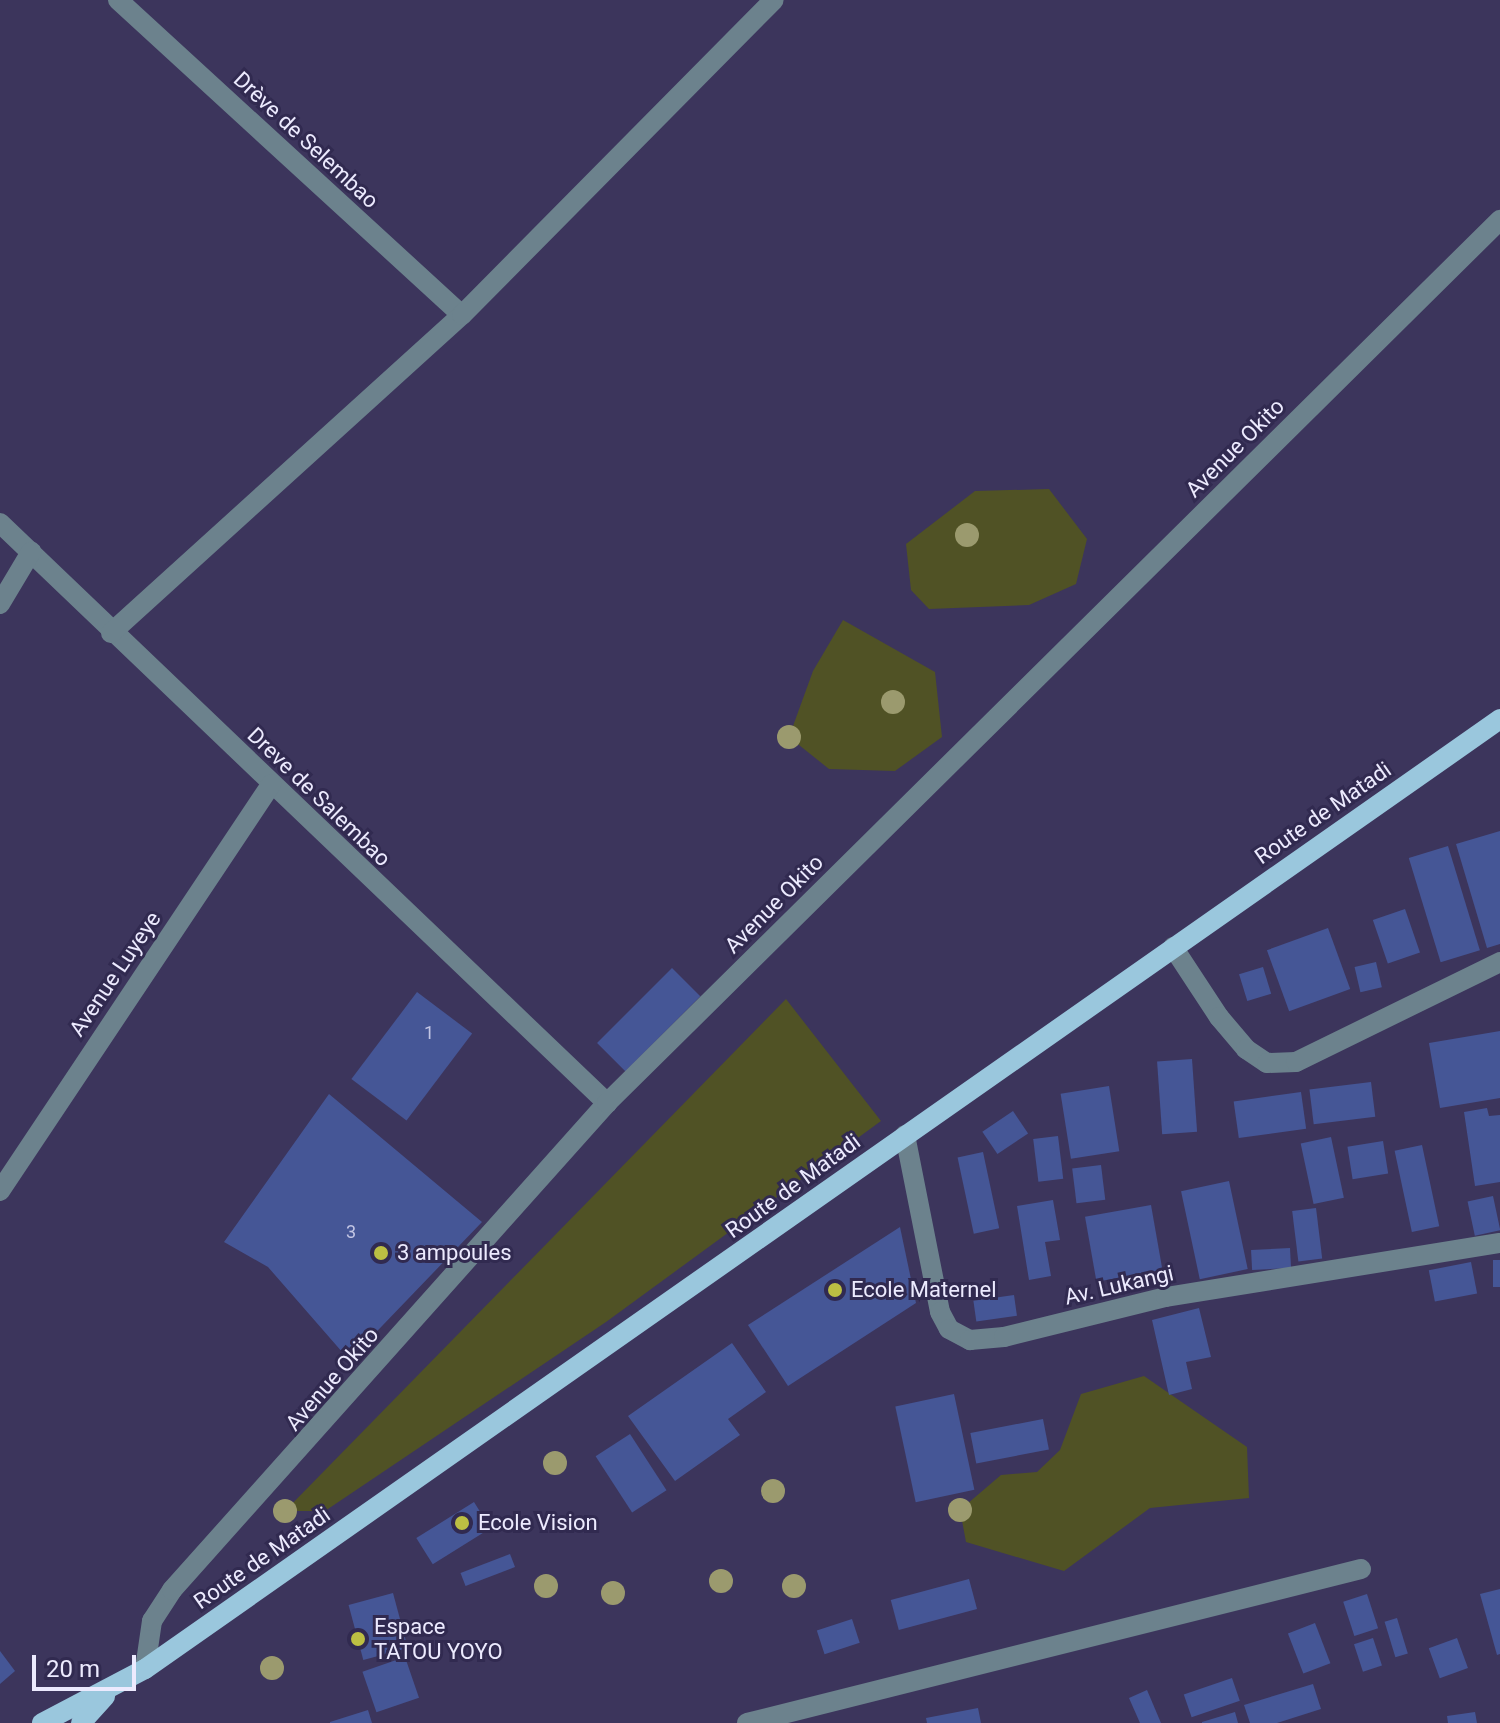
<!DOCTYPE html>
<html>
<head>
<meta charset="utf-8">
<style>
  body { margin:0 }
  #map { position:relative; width:1500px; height:1723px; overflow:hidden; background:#3c355c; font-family:Roboto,sans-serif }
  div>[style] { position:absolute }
  .green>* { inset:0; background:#505225 }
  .building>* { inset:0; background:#455696; transform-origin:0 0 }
  .minor>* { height:20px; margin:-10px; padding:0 10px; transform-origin:10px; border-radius:10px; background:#6c828d }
  .major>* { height:20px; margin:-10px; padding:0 10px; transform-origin:10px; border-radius:10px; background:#9ac7dd }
  .trees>* { width:24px; height:24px; margin:-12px; border-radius:50%; background:#9b9a6e }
  .dots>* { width:22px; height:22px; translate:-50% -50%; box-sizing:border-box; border:4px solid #312a50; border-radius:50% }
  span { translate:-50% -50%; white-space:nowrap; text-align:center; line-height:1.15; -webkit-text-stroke:6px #312a50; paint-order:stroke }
  .number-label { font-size:18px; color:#c2c5e4 }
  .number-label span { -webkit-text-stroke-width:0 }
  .street-label { font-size:22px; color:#eceafe }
  .poi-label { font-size:22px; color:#eceafe }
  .left { translate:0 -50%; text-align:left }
  .scale { position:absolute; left:32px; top:1655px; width:104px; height:36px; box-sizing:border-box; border:4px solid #eceafe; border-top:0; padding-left:10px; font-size:24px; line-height:28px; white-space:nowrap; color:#eceafe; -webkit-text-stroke:6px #312a50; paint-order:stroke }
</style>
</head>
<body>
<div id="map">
  <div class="green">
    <i style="clip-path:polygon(1049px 489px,1087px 539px,1076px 584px,1029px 605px,929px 609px,911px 590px,906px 544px,975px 491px)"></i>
    <i style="clip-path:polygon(843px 620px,935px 672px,942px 737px,895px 771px,829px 769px,789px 737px,813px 671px)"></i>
    <i style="clip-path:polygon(786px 999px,881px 1121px,606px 1322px,325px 1511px,285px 1511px)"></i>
    <i style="clip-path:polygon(1144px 1376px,1247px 1447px,1249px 1498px,1150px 1508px,1064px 1571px,966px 1542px,960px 1510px,1001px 1475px,1037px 1472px,1060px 1450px,1081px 1394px)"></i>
  </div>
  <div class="building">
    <i style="clip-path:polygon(1500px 831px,1500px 944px,1487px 948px,1456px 844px)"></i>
    <i style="left:1448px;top:846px;width:109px;height:41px;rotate:73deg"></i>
    <i style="left:1405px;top:909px;width:46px;height:34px;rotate:71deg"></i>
    <i style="left:1328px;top:928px;width:65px;height:65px;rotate:70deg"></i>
    <i style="left:1376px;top:962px;width:26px;height:22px;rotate:77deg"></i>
    <i style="left:1263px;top:967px;width:28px;height:25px;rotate:73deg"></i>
    <i style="left:672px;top:968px;width:40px;height:106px;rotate:45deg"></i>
    <i style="left:417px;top:992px;width:69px;height:109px;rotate:37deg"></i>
    <i style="clip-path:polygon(1500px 1031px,1500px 1098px,1440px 1108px,1429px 1043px)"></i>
    <i style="left:1192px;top:1059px;width:73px;height:35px;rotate:86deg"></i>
    <i style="left:1371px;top:1082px;width:35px;height:62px;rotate:83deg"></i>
    <i style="left:1109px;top:1086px;width:66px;height:49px;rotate:81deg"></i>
    <i style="left:1301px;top:1092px;width:37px;height:68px;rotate:82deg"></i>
    <i style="clip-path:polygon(329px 1094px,482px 1222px,358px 1351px,343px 1353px,268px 1267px,224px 1242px)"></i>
    <i style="clip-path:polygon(1487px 1108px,1489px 1116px,1500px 1115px,1500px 1182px,1475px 1186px,1464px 1112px)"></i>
    <i style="left:1013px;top:1111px;width:27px;height:37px;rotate:56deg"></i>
    <i style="left:1058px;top:1136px;width:43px;height:25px;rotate:83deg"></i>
    <i style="left:1331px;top:1137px;width:62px;height:31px;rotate:78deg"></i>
    <i style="left:1383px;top:1141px;width:33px;height:36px;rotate:81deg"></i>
    <i style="left:1422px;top:1145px;width:83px;height:28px;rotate:78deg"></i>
    <i style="left:983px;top:1152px;width:78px;height:26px;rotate:78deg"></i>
    <i style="left:1101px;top:1165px;width:35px;height:29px;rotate:83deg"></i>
    <i style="left:1229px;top:1181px;width:90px;height:49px;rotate:78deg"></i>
    <i style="left:1493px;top:1196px;width:35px;height:26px;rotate:78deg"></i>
    <i style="clip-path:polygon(1053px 1200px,1060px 1240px,1045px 1242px,1051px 1276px,1029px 1280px,1017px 1206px)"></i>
    <i style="left:1151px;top:1205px;width:66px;height:67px;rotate:80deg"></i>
    <i style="left:1316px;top:1208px;width:51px;height:24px;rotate:83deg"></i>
    <i style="clip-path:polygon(900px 1227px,916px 1303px,788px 1386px,748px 1325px)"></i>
    <i style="left:1290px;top:1248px;width:20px;height:39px;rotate:87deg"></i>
    <i style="left:1493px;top:1260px;width:7px;height:27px"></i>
    <i style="left:1471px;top:1262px;width:32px;height:43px;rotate:79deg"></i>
    <i style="left:1014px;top:1295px;width:21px;height:41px;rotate:82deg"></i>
    <i style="clip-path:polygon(1199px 1308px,1211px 1357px,1186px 1362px,1192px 1389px,1169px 1395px,1152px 1320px)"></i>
    <i style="clip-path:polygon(732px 1343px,766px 1392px,728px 1419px,740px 1435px,675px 1481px,628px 1416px)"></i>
    <i style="left:954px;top:1394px;width:98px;height:60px;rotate:78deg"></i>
    <i style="left:1043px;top:1419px;width:31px;height:74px;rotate:79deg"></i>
    <i style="left:630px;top:1434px;width:67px;height:41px;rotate:57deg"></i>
    <i style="left:474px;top:1502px;width:31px;height:68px;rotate:58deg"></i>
    <i style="left:510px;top:1554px;width:14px;height:53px;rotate:69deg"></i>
    <i style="left:969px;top:1579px;width:31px;height:81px;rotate:75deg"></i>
    <i style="clip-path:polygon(1500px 1589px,1500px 1654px,1497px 1655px,1480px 1594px)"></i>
    <i style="left:393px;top:1593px;width:57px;height:46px;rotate:75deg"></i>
    <i style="left:1367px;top:1594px;width:36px;height:25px;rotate:72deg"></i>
    <i style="left:1397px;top:1618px;width:37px;height:13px;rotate:73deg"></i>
    <i style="left:852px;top:1619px;width:25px;height:37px;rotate:72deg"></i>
    <i style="left:1315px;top:1623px;width:43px;height:29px;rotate:69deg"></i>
    <i style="left:1373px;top:1638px;width:29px;height:20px;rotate:72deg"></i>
    <i style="left:1457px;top:1638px;width:32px;height:30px;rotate:70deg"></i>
    <i style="clip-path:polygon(0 1651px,15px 1671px,0 1684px)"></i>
    <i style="left:405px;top:1657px;width:43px;height:45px;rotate:71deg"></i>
    <i style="left:1232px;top:1678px;width:24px;height:51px;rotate:71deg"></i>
    <i style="clip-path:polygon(1313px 1684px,1321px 1709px,1277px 1723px,1250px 1723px,1244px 1705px)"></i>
    <i style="clip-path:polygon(1147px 1690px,1161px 1723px,1140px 1723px,1129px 1698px)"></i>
    <i style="clip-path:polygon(978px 1708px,981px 1723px,927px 1723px,926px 1718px)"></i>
    <i style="clip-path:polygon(368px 1710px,372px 1723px,330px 1723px,330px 1722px)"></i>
    <i style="clip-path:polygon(1235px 1712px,1238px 1723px,1202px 1723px,1202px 1722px)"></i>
    <i style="clip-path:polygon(1475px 1712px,1477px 1723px,1448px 1723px,1447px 1716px)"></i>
  </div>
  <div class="minor">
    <i style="left:118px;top:0;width:466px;rotate:42.5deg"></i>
    <i style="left:0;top:523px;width:840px;rotate:43.7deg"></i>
    <i style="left:0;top:604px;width:61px;rotate:-59.2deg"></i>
    <i style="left:111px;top:633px;width:474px;rotate:-42.2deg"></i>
    <i style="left:462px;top:315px;width:443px;rotate:-45.3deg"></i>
    <i style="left:1173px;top:947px;width:84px;rotate:56.7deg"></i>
    <i style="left:1219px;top:1017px;width:42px;rotate:49.8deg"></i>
    <i style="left:1246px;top:1049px;width:25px;rotate:34deg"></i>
    <i style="left:1267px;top:1063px;width:29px;rotate:-2deg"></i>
    <i style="left:1296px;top:1062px;width:227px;rotate:-26.1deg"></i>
    <i style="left:905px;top:1135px;width:180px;rotate:78.8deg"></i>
    <i style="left:940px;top:1312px;width:19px;rotate:62deg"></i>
    <i style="left:949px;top:1329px;width:24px;rotate:28deg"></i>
    <i style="left:970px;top:1340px;width:34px;rotate:-5deg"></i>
    <i style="left:1004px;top:1337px;width:167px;rotate:-13.9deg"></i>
    <i style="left:1166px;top:1297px;width:338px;rotate:-9.2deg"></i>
    <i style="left:0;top:1191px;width:489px;rotate:-56.3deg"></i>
    <i style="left:145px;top:1669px;width:49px;rotate:-81.7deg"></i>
    <i style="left:152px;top:1621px;width:37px;rotate:-57deg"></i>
    <i style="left:172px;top:1590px;width:653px;rotate:-48.23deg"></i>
    <i style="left:607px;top:1103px;width:1256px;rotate:-44.68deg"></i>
    <i style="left:747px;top:1723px;width:633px;rotate:-14.08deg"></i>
  </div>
  <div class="major">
    <i style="left:42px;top:1723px;width:116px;rotate:-27.7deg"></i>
    <i style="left:145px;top:1669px;width:1655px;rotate:-35.03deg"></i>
    <i style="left:81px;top:1723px;width:36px;rotate:-48deg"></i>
  </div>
  <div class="trees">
    <i style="left:967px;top:535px"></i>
    <i style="left:893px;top:702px"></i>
    <i style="left:789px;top:737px"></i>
    <i style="left:555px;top:1463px"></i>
    <i style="left:773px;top:1491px"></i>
    <i style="left:960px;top:1510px"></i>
    <i style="left:285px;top:1511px"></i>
    <i style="left:721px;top:1581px"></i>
    <i style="left:546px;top:1586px"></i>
    <i style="left:794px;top:1586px"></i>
    <i style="left:613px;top:1593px"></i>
    <i style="left:272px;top:1668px"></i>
  </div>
  <div class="dots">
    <i style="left:381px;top:1253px;background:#bcbf43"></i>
    <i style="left:835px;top:1290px;background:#bcbf43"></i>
    <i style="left:462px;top:1523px;background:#bcbf43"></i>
    <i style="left:358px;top:1639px;background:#bcbf43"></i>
  </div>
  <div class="number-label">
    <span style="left:429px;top:1033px">1</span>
    <span style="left:351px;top:1232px">3</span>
  </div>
  <div class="street-label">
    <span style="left:306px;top:140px;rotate:43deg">Drève de Selembao</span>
    <span style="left:1235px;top:448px;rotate:-45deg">Avenue Okito</span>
    <span style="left:319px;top:797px;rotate:44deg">Dreve de Salembao</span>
    <span style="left:1323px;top:813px;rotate:-35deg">Route de Matadi</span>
    <span style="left:774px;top:904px;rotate:-45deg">Avenue Okito</span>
    <span style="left:115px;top:974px;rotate:-56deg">Avenue Luyeye</span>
    <span style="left:793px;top:1186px;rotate:-36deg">Route de Matadi</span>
    <span style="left:1119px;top:1285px;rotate:-13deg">Av. Lukangi</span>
    <span style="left:332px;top:1379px;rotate:-49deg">Avenue Okito</span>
    <span style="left:262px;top:1558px;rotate:-35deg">Route de Matadi</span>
  </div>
  <div class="poi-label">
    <span class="left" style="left:397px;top:1253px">3 ampoules</span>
    <span class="left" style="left:851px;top:1290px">Ecole Maternel</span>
    <span class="left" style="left:478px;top:1523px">Ecole Vision</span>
    <span class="left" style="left:374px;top:1639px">Espace<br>TATOU YOYO</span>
  </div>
  <div class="scale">20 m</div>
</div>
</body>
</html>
